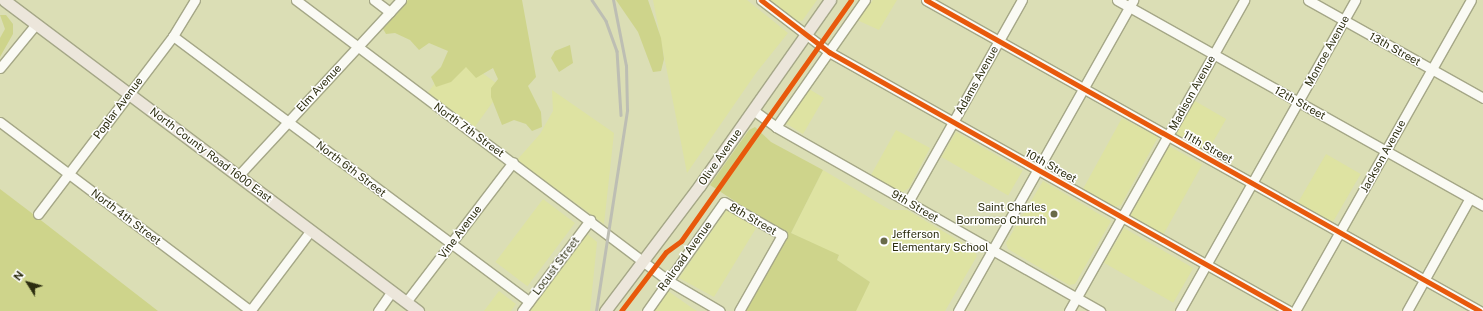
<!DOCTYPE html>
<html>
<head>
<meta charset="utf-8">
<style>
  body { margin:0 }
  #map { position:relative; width:1483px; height:311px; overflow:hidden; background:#dbdeb5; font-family:"Public Sans",sans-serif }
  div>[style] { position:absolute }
  .built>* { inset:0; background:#dee3a2; transform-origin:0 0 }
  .green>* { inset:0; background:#ced48b }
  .roads { filter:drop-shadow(1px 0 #a5a787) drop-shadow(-1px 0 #a5a787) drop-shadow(0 1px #a5a787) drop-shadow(0 -1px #a5a787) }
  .minor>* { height:9px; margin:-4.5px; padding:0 4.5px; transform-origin:4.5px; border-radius:4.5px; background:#fafaf4 }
  .major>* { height:11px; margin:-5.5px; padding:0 5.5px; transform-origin:5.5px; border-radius:5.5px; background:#ece6db }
  .rail>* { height:2.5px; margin:-1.25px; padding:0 1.25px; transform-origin:1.25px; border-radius:1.25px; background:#bdbeb3 }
  .cycleway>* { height:5px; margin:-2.5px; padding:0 2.5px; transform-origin:2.5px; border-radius:2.5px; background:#e8590c }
  .dots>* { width:11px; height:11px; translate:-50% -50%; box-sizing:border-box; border:2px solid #fff; border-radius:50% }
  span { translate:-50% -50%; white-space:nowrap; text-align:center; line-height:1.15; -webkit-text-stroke:3px #fff; paint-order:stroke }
  .street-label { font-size:11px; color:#2c2d0f }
  .poi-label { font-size:11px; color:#2c2d0f }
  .right { translate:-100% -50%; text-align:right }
  .left { translate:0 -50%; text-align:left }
  .north { position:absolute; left:8px; top:263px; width:40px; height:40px; -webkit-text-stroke:3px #fff; paint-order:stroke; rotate:307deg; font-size:11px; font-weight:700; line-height:16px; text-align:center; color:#2c2d0f }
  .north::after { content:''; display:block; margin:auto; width:14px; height:18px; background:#2c2d0f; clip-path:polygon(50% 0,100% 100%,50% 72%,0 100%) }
</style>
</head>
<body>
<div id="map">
  <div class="built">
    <i style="clip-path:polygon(653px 0,747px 0,788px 33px,756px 73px,687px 173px)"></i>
    <i style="clip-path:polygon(767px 0,817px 0,802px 21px,796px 20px)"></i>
    <i style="clip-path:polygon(873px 0,897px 0,879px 30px,857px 20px)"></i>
    <i style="left:456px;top:54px;width:58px;height:48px;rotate:36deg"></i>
    <i style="clip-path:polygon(809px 89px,824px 98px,803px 134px,785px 123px)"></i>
    <i style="clip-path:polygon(552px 90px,614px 133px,604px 224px,517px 160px,540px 134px,553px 111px)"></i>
    <i style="left:1195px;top:101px;width:36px;height:39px;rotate:30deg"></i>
    <i style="clip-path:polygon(1122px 118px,1158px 137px,1121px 205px,1114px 207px,1083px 189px)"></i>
    <i style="clip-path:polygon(896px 130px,930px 148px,909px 188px,901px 193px,871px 175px)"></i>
    <i style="left:956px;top:132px;width:77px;height:29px;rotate:30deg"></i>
    <i style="left:1169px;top:146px;width:38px;height:81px;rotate:29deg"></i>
    <i style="left:1326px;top:154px;width:40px;height:56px;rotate:30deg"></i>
    <i style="clip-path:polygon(823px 170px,890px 210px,907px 210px,973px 249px,977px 256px,945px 311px,855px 311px,870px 282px,837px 260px,839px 256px,791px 233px)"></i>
    <i style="clip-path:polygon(1043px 181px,1111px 221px,1075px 284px,1069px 285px,1008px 249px,1006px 243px)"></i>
    <i style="left:543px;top:199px;width:40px;height:79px;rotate:37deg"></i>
    <i style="clip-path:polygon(728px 208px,758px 225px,714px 297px,679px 278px)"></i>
    <i style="left:1124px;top:228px;width:80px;height:40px;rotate:30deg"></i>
    <i style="clip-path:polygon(585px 232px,597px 242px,590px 311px,528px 311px)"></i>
    <i style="clip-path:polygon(499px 291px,516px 304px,511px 311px,484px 311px)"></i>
    <i style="clip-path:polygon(668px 291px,692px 308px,697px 311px,655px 311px)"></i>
  </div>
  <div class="green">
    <i style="clip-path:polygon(408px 0,522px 0,536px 77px,528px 86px,541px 112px,542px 127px,532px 131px,526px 124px,514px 120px,502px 125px,491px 97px,491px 88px,498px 79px,493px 68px,476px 78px,466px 67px,451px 82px,436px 87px,431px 77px,441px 67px,448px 51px,429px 43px,419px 50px,410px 40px,395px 33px,386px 34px,382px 27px)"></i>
    <i style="clip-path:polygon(616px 0,648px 0,661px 38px,664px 59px,661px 71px,653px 72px,638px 32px)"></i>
    <i style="clip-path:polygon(0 15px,6px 15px,13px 24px,13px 34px,0 57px,0 38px,5px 29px)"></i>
    <i style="clip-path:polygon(570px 45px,573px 63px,559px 72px,551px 58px,555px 51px)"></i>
    <i style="clip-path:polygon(755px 127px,771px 142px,823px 170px,791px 233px,839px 255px,837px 260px,870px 282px,856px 311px,743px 311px,787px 235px,710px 185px,749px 130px)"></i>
    <i style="clip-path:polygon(0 189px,29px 211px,158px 311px,0 311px)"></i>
  </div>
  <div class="roads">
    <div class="minor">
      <i style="left:296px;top:0;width:465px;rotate:37deg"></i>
      <i style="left:667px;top:280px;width:61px;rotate:30.3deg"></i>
      <i style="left:374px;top:0;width:20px;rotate:37deg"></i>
      <i style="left:761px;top:0;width:86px;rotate:37.4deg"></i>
      <i style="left:829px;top:52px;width:528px;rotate:29.38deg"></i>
      <i style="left:926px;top:0;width:635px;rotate:29.31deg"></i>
      <i style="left:1117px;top:0;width:420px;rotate:29.3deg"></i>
      <i style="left:1308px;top:0;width:201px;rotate:29.2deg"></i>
      <i style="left:173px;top:36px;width:444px;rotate:36.7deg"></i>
      <i style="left:0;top:68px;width:57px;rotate:-50.7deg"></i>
      <i style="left:753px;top:110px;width:29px;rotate:36deg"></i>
      <i style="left:776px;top:127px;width:373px;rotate:29.6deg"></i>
      <i style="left:0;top:122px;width:314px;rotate:37deg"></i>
      <i style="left:776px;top:127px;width:155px;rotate:-55deg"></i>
      <i style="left:238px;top:176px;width:240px;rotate:-47.2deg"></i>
      <i style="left:908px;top:202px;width:232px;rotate:-60.6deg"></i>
      <i style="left:38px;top:214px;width:223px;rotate:-52.8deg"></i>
      <i style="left:173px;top:36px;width:42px;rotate:-58.6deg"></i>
      <i style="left:406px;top:302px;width:176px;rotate:-52.6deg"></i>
      <i style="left:250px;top:311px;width:101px;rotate:-53deg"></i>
      <i style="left:378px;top:311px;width:24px;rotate:-55deg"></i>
      <i style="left:522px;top:311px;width:114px;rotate:-53.2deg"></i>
      <i style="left:647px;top:311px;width:133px;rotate:-54.8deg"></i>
      <i style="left:724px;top:202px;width:67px;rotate:29.6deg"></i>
      <i style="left:782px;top:235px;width:87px;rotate:119.5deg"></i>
      <i style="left:958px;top:311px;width:357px;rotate:-60.6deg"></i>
      <i style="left:1069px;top:311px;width:357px;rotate:-60.6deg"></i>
      <i style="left:1180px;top:311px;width:357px;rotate:-60.6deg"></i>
      <i style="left:1295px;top:311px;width:357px;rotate:-60.5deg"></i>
      <i style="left:1407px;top:311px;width:129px;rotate:-60.9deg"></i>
    </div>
    <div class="major">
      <i style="left:4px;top:0;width:518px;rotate:36.91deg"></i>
      <i style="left:605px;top:311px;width:158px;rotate:-53deg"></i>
      <i style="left:700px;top:185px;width:226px;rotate:-54.9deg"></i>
    </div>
  </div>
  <div class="rail">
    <i style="left:592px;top:0;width:25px;rotate:56deg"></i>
    <i style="left:606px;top:21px;width:32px;rotate:70deg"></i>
    <i style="left:617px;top:51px;width:64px;rotate:86.4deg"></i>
    <i style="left:596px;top:311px;width:203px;rotate:-81.2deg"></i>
    <i style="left:627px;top:110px;width:44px;rotate:-91.3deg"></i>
    <i style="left:626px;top:66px;width:67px;rotate:-101.1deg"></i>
  </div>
  <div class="cycleway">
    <i style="left:761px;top:0;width:86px;rotate:37.4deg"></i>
    <i style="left:829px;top:52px;width:528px;rotate:29.38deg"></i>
    <i style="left:926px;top:0;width:635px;rotate:29.31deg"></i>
    <i style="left:621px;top:311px;width:74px;rotate:-52.7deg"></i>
    <i style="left:666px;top:252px;width:19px;rotate:-36deg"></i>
    <i style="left:681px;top:241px;width:295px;rotate:-54.8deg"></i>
  </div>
  <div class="dots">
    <i style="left:1054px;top:214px;background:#696b49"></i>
    <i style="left:884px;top:241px;background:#696b49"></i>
  </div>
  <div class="street-label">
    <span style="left:1395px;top:49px;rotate:29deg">13th Street</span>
    <span style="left:1327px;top:51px;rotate:-61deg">Monroe Avenue</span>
    <span style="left:977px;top:80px;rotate:-61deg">Adams Avenue</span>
    <span style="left:319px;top:88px;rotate:-47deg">Elm Avenue</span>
    <span style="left:1192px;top:93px;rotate:-61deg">Madison Avenue</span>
    <span style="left:1300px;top:103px;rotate:29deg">12th Street</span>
    <span style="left:118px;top:108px;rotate:-53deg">Poplar Avenue</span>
    <span style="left:469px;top:130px;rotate:36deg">North 7th Street</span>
    <span style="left:1208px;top:147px;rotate:29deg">11th Street</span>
    <span style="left:211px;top:155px;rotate:37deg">North County Road 1600 East</span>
    <span style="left:1383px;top:156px;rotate:-61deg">Jackson Avenue</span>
    <span style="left:720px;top:157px;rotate:-55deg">Olive Avenue</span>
    <span style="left:1051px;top:166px;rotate:29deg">10th Street</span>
    <span style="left:351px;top:169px;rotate:37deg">North 6th Street</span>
    <span style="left:915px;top:206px;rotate:30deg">9th Street</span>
    <span style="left:126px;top:217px;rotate:37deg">North 4th Street</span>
    <span style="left:753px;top:219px;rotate:30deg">8th Street</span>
    <span style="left:460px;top:232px;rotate:-53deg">Vine Avenue</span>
    <span style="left:685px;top:256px;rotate:-54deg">Railroad Avenue</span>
    <span style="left:556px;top:266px;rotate:-53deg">Locust Street</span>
  </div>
  <div class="poi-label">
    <span class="right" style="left:1046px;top:214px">Saint Charles<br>Borromeo Church</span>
    <span class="left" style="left:892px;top:241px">Jefferson<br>Elementary School</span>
  </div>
  <div class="north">N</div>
</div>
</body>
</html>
